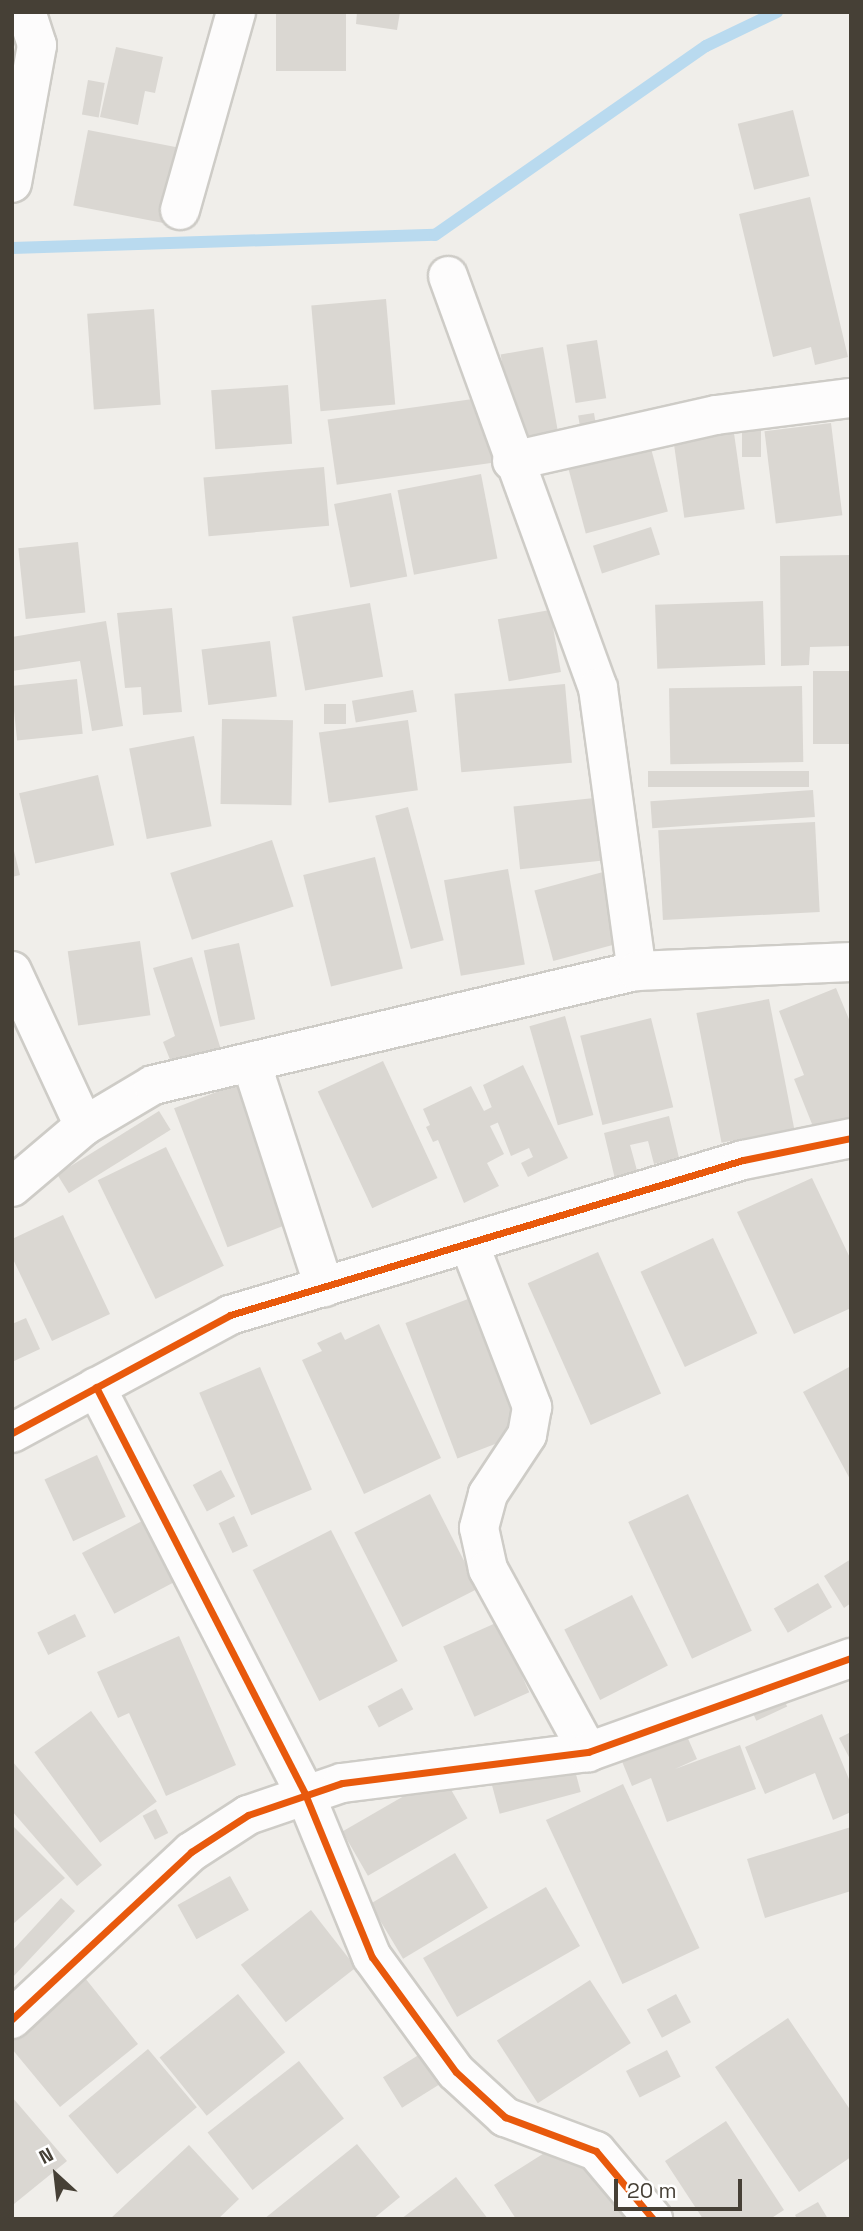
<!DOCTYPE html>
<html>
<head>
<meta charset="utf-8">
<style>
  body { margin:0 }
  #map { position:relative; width:863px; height:2231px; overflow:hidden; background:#f0eeea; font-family:"Space Grotesk",sans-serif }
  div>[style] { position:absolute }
  .stream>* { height:12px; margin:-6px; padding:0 6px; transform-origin:6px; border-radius:6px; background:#b9daef }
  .building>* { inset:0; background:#dad7d2; transform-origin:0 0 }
  .roads { filter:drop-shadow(2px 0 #ceccc7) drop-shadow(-2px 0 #ceccc7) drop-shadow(0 2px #ceccc7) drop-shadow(0 -2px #ceccc7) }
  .minor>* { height:38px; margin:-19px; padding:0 19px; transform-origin:19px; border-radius:19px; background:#fdfcfc }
  .cycleway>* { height:7px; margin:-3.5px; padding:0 3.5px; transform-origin:3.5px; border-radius:3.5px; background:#e8590c }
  span { translate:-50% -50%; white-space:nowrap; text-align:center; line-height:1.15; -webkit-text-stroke:6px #fff; paint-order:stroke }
  .frame { position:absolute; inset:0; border:14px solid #464036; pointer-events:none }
  .north { position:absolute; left:21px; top:2140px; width:70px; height:70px; -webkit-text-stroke:5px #fff; paint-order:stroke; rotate:333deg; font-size:19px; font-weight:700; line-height:28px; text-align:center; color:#464036 }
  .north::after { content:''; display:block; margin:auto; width:24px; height:32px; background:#464036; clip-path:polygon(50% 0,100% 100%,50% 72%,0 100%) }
  .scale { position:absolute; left:614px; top:2179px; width:128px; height:32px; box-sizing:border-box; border:4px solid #464036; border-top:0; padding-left:9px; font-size:21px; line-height:24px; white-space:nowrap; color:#464036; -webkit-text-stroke:5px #fff; paint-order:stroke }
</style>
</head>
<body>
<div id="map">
  <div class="stream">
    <i style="left:12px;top:248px;width:423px;rotate:-1.8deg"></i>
    <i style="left:435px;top:235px;width:330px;rotate:-34.9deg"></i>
    <i style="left:706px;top:46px;width:79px;rotate:-25.6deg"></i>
  </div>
  <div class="building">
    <i style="left:276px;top:12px;width:70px;height:59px"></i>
    <i style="clip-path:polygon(357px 12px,400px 12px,397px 30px,356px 24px)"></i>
    <i style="clip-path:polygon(116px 47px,163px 57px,155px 93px,145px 91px,138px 125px,100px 117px)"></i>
    <i style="left:88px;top:80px;width:17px;height:35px;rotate:10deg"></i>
    <i style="left:793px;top:110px;width:68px;height:57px;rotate:76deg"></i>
    <i style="left:88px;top:130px;width:97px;height:77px;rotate:11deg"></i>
    <i style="clip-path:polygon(810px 197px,848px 357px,815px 365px,811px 347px,773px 357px,739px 214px)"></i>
    <i style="left:386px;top:299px;width:106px;height:75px;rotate:85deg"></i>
    <i style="left:154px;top:309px;width:96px;height:67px;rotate:86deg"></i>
    <i style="left:597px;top:340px;width:59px;height:31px;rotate:81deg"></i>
    <i style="left:543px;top:347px;width:85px;height:43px;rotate:80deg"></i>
    <i style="left:288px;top:385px;width:59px;height:77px;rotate:86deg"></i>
    <i style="left:487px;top:397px;width:66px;height:161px;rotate:82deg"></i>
    <i style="left:594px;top:413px;width:13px;height:16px;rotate:81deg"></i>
    <i style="left:831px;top:423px;width:93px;height:67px;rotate:83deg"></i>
    <i style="left:742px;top:426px;width:19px;height:31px"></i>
    <i style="left:734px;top:433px;width:77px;height:61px;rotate:82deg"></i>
    <i style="left:649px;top:441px;width:73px;height:85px;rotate:75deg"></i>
    <i style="left:324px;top:467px;width:59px;height:121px;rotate:85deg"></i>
    <i style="left:481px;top:474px;width:86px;height:85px;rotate:79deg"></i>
    <i style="left:391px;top:493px;width:85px;height:58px;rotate:79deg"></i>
    <i style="left:651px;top:527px;width:29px;height:61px;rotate:72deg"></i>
    <i style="left:78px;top:542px;width:71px;height:60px;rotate:84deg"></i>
    <i style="clip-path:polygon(851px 555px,851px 646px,810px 647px,809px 665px,781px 666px,780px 556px)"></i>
    <i style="left:763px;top:601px;width:64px;height:108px;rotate:88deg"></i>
    <i style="left:370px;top:603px;width:75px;height:79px;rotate:80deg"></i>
    <i style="clip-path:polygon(172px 608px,182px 712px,143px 715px,141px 687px,125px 688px,117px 613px)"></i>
    <i style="left:550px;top:610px;width:63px;height:53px;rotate:80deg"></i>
    <i style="clip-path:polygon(106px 621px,123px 726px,92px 731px,80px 661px,12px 671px,12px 637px)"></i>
    <i style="left:270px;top:641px;width:56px;height:69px;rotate:83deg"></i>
    <i style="left:851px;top:671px;width:73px;height:38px;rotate:90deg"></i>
    <i style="left:77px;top:679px;width:55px;height:66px;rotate:84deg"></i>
    <i style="left:565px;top:684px;width:79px;height:111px;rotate:85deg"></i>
    <i style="left:802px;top:686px;width:76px;height:133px;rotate:89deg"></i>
    <i style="left:413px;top:690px;width:22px;height:62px;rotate:80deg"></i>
    <i style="left:346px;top:704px;width:20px;height:22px;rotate:90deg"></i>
    <i style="left:222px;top:719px;width:71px;height:85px;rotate:1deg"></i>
    <i style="left:408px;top:720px;width:71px;height:90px;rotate:82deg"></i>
    <i style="left:194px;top:736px;width:92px;height:66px;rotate:79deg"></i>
    <i style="left:809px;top:771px;width:16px;height:161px;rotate:90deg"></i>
    <i style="left:98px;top:775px;width:72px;height:81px;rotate:77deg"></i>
    <i style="left:813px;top:790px;width:27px;height:163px;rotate:86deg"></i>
    <i style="left:604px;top:797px;width:63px;height:91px;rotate:84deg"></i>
    <i style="left:408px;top:807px;width:138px;height:34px;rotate:75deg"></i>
    <i style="left:815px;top:822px;width:90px;height:157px;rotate:87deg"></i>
    <i style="left:272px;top:840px;width:70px;height:107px;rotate:72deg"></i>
    <i style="clip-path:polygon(12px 843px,20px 875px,12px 877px)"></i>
    <i style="left:375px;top:857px;width:115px;height:74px;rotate:76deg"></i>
    <i style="left:508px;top:869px;width:97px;height:65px;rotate:80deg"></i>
    <i style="left:603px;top:872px;width:73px;height:71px;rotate:75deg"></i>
    <i style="left:140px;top:941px;width:75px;height:73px;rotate:82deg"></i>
    <i style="left:239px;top:943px;width:78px;height:36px;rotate:78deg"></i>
    <i style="clip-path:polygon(192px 957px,223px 1056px,175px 1072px,163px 1042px,175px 1036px,153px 968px)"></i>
    <i style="clip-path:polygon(836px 988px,851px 1024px,851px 1125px,818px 1139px,794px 1079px,804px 1075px,779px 1011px)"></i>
    <i style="left:769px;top:999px;width:132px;height:74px;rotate:79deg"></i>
    <i style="left:565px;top:1016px;width:103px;height:37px;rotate:74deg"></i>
    <i style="left:651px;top:1018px;width:92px;height:73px;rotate:76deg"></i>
    <i style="left:383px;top:1061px;width:129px;height:72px;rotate:65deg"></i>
    <i style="clip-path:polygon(523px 1065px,568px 1158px,528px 1177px,521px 1163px,533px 1157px,529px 1148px,511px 1156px,483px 1085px)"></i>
    <i style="left:245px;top:1081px;width:149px;height:76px;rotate:69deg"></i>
    <i style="clip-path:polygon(471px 1086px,484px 1111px,492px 1107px,499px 1122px,490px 1126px,504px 1154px,487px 1163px,499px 1186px,464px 1203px,438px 1140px,433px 1142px,426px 1127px,430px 1125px,423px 1109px)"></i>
    <i style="left:159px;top:1111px;width:22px;height:120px;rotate:58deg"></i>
    <i style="clip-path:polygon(669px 1116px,679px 1158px,654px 1164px,648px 1141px,630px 1145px,638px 1174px,615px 1179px,604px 1133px)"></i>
    <i style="left:166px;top:1147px;width:132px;height:76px;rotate:64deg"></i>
    <i style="clip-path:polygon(812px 1178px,851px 1260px,851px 1308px,794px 1334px,737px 1212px)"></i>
    <i style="clip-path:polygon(63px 1215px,110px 1314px,52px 1341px,12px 1257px,12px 1239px)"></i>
    <i style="left:713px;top:1238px;width:105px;height:80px;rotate:65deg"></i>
    <i style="left:598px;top:1252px;width:155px;height:77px;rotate:66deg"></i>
    <i style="left:468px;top:1299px;width:145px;height:67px;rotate:69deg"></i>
    <i style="clip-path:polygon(26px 1318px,40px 1349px,12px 1362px,12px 1324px)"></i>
    <i style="clip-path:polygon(379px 1324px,441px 1458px,364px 1494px,302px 1360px,322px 1351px,317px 1343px,341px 1332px,345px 1340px)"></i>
    <i style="clip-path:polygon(851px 1366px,851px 1481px,803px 1392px)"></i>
    <i style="left:260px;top:1367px;width:133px;height:66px;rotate:67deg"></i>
    <i style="left:97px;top:1455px;width:68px;height:58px;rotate:65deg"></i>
    <i style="left:221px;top:1470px;width:30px;height:32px;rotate:62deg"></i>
    <i style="left:430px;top:1494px;width:106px;height:85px;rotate:63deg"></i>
    <i style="left:688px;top:1494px;width:151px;height:66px;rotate:65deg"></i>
    <i style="left:234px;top:1516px;width:33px;height:17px;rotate:65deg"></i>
    <i style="left:142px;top:1521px;width:69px;height:68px;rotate:62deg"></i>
    <i style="left:331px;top:1530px;width:147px;height:88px;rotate:63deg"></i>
    <i style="clip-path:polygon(851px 1559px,851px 1603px,844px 1608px,824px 1576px)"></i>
    <i style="left:818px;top:1583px;width:28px;height:51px;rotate:60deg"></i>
    <i style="left:632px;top:1595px;width:79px;height:76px;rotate:63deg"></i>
    <i style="left:75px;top:1614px;width:25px;height:42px;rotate:64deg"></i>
    <i style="left:498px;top:1622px;width:77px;height:60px;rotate:66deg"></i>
    <i style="clip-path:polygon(179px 1636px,236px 1765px,166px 1796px,129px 1713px,118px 1718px,97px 1672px)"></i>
    <i style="left:402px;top:1688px;width:24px;height:39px;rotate:62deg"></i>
    <i style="left:780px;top:1691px;width:17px;height:34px;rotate:65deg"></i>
    <i style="left:91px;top:1711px;width:112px;height:70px;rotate:54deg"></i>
    <i style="clip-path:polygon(822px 1714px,851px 1784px,851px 1812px,833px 1820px,815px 1773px,765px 1794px,745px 1747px)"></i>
    <i style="clip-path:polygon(851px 1732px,851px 1761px,839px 1738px)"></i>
    <i style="clip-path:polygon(686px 1734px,697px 1759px,675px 1769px,740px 1745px,756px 1789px,667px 1822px,651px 1778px,632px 1786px,621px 1759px)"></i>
    <i style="clip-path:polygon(12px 1761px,102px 1865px,77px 1886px,12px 1811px)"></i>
    <i style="left:573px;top:1763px;width:30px;height:84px;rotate:75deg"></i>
    <i style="left:442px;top:1774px;width:51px;height:115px;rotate:60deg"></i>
    <i style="left:623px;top:1784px;width:181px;height:85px;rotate:65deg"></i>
    <i style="left:156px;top:1809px;width:27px;height:15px;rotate:63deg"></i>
    <i style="clip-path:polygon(12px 1825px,65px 1878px,12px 1925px)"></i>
    <i style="clip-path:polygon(851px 1827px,851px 1891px,765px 1918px,747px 1859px)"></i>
    <i style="left:455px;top:1853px;width:64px;height:99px;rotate:59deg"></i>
    <i style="left:230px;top:1876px;width:39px;height:60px;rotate:61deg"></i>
    <i style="left:546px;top:1887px;width:68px;height:142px;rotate:60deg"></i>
    <i style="clip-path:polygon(61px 1898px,75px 1911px,12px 1978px,12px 1951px)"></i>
    <i style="left:311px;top:1910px;width:73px;height:89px;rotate:52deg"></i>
    <i style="clip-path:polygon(85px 1978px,138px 2044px,60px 2107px,12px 2049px,12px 2037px)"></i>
    <i style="left:590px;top:1980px;width:75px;height:111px;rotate:57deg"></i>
    <i style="left:238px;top:1994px;width:75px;height:101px;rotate:51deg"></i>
    <i style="left:676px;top:1994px;width:32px;height:33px;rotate:62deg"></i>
    <i style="clip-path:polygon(788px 2018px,851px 2111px,851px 2157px,799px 2192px,715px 2067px)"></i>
    <i style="left:433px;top:2046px;width:36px;height:59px;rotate:58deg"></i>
    <i style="left:148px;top:2049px;width:76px;height:104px;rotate:50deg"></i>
    <i style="left:667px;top:2050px;width:30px;height:46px;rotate:63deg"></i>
    <i style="left:299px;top:2061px;width:73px;height:116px;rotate:52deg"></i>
    <i style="clip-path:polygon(12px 2097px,67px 2161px,14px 2204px,12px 2203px)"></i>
    <i style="clip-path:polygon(726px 2121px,784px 2210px,770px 2219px,703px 2219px,665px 2161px)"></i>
    <i style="clip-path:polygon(357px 2144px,400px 2197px,373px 2219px,264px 2219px)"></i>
    <i style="clip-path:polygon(189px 2145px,239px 2199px,218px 2219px,110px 2219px)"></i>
    <i style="clip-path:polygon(557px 2145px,570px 2164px,588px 2153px,630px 2219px,516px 2219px,494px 2185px)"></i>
    <i style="clip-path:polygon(456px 2177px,488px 2219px,401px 2219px)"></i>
    <i style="clip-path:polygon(818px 2202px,828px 2219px,797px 2219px,795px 2215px)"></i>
  </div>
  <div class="roads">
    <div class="minor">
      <i style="left:12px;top:183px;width:140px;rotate:-79.7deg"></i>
      <i style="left:37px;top:45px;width:35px;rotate:-108deg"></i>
      <i style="left:180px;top:210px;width:206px;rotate:-74.2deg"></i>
      <i style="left:448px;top:276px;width:438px;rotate:70deg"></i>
      <i style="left:598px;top:688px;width:286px;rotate:82.2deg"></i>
      <i style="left:512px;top:461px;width:209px;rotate:-12.7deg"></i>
      <i style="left:716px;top:415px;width:136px;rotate:-7.2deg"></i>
      <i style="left:12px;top:971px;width:171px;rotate:65.1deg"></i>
      <i style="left:251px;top:1062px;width:237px;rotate:72deg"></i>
      <i style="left:12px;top:1187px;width:94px;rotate:-40.3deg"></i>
      <i style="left:84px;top:1126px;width:80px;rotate:-30.7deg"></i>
      <i style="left:153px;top:1085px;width:497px;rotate:-13.3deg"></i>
      <i style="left:637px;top:971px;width:214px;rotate:-2.4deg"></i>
      <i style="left:470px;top:1246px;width:173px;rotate:68.9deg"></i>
      <i style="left:532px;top:1407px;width:28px;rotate:100deg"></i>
      <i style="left:527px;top:1435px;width:71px;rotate:123.5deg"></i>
      <i style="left:488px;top:1494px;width:35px;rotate:105deg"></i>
      <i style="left:479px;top:1528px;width:42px;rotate:77.6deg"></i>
      <i style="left:488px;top:1569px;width:209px;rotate:61.3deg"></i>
      <i style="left:96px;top:1387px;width:458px;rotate:62.8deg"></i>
      <i style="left:305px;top:1794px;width:176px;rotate:67.7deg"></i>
      <i style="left:372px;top:1957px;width:142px;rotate:53.9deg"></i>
      <i style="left:456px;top:2072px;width:67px;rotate:42.6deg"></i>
      <i style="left:505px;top:2117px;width:97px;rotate:20.5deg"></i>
      <i style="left:596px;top:2151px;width:89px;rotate:50deg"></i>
      <i style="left:12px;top:1433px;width:248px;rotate:-28.4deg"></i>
      <i style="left:230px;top:1315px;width:536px;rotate:-16.81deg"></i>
      <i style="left:743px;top:1160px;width:110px;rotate:-11.5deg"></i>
      <i style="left:12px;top:2019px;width:245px;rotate:-43deg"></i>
      <i style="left:191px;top:1852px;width:68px;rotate:-33deg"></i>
      <i style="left:248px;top:1815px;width:99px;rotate:-18.8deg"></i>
      <i style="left:342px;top:1783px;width:248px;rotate:-7.2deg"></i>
      <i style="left:588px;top:1752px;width:279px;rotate:-19.7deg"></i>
    </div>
  </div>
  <div class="cycleway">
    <i style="left:96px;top:1387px;width:458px;rotate:62.8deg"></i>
    <i style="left:305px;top:1794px;width:176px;rotate:67.7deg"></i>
    <i style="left:372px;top:1957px;width:142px;rotate:53.9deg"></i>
    <i style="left:456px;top:2072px;width:67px;rotate:42.6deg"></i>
    <i style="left:505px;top:2117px;width:97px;rotate:20.5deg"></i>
    <i style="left:596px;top:2151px;width:89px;rotate:50deg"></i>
    <i style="left:12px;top:1433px;width:248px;rotate:-28.4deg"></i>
    <i style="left:230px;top:1315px;width:536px;rotate:-16.81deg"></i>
    <i style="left:743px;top:1160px;width:110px;rotate:-11.5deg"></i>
    <i style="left:12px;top:2019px;width:245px;rotate:-43deg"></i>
    <i style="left:191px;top:1852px;width:68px;rotate:-33deg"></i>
    <i style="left:248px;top:1815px;width:99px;rotate:-18.8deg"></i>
    <i style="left:342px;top:1783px;width:248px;rotate:-7.2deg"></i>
    <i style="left:588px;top:1752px;width:279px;rotate:-19.7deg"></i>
  </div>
  <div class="frame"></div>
  <div class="north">N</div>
  <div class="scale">20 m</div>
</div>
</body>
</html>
